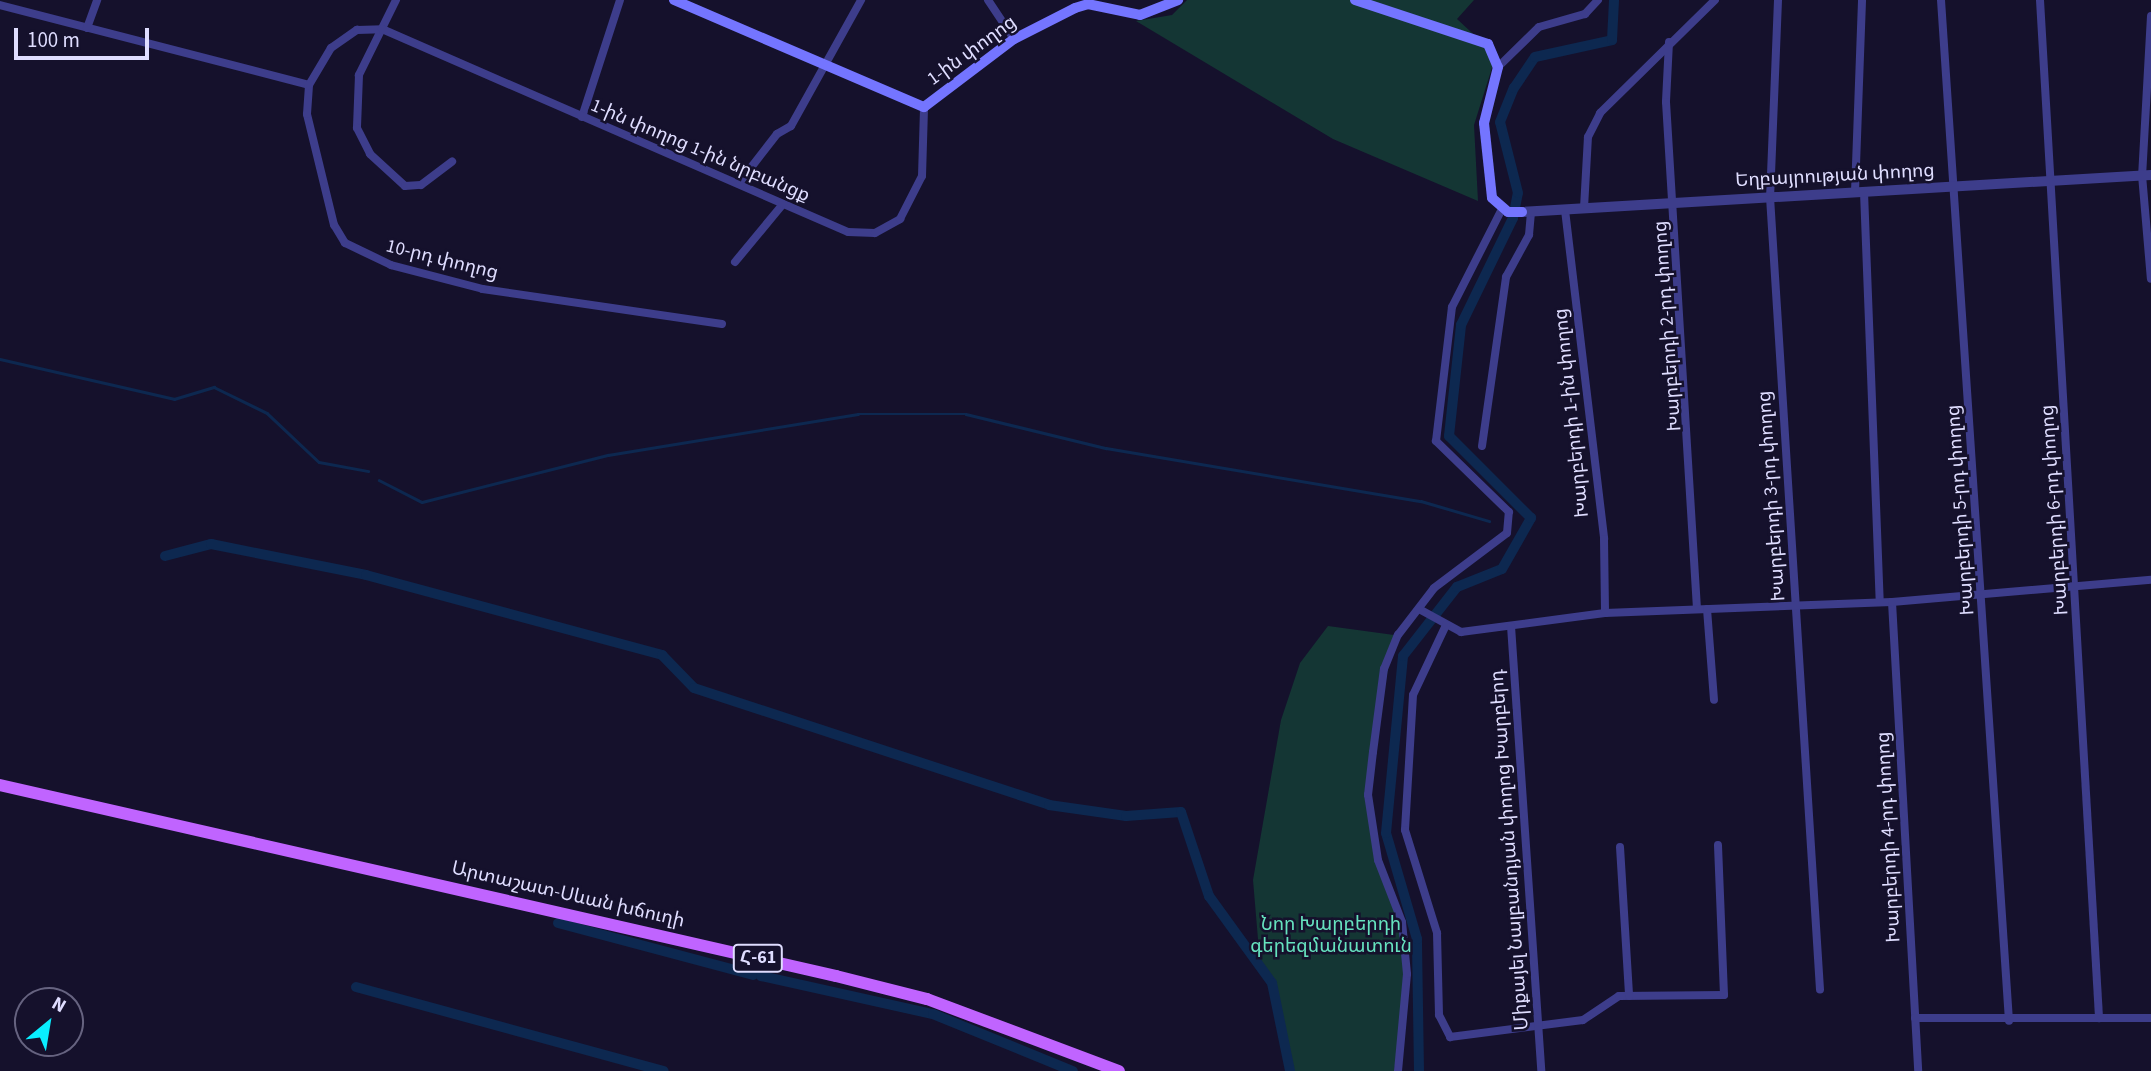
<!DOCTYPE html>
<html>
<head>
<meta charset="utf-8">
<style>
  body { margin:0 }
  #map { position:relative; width:2151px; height:1071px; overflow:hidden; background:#15112c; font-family:"Source Sans 3","Noto Sans Armenian",sans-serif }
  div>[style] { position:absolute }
  .green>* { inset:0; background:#143634 }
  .stream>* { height:2.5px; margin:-1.25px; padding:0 1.25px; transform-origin:1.25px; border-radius:1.25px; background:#0d2850 }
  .canal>* { height:10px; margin:-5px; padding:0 5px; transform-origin:5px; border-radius:5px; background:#0d2850 }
  .minor>* { height:8px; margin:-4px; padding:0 4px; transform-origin:4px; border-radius:4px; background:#3d3d8b }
  .tertiary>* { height:10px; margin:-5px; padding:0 5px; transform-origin:5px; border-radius:5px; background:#3d3d8b }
  .secondary>* { height:10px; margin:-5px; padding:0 5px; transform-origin:5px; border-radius:5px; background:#7475ff }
  .primary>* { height:12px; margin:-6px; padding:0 6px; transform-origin:6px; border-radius:6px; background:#c064ff }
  span { translate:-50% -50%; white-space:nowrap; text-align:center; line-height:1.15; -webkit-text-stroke:5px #15112c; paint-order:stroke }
  .shield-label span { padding:2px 5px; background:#15112c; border:2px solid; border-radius:5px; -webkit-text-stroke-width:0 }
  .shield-label { font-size:18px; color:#dfddff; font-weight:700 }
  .street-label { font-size:19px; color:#dfddff }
  .park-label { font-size:19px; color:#66e2bf }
  .north { position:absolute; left:14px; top:987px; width:70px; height:70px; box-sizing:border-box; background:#15112c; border:2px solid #666380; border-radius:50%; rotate:30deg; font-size:19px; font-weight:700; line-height:28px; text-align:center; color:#dfddff }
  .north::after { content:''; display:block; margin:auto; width:24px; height:32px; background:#09eeff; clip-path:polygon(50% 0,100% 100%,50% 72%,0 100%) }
  .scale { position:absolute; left:14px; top:28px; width:135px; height:32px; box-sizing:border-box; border:4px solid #dfddff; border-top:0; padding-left:9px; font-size:21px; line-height:24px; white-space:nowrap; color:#dfddff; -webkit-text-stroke:5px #15112c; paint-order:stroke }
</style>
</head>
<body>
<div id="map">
  <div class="green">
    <i style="clip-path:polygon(1187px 0,1474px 0,1457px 19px,1496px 55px,1474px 125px,1478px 201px,1333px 139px,1136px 21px,1172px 15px)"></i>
    <i style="clip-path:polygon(1328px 626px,1394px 635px,1369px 777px,1374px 857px,1404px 921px,1403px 1019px,1394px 1071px,1290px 1071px,1259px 951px,1253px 880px,1281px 720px,1300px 663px)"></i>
  </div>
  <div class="stream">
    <i style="left:0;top:359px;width:179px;rotate:12.9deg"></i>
    <i style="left:174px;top:399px;width:42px;rotate:-16.7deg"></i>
    <i style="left:214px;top:387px;width:59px;rotate:26.1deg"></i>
    <i style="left:267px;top:413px;width:71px;rotate:43.3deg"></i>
    <i style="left:319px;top:462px;width:50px;rotate:10.4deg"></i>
    <i style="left:379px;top:480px;width:48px;rotate:27.1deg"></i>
    <i style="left:422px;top:502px;width:192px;rotate:-14.2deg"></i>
    <i style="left:608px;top:455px;width:253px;rotate:-9.3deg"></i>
    <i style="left:858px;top:414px;width:108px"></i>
    <i style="left:966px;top:414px;width:144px;rotate:13.7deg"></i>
    <i style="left:1106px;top:448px;width:319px;rotate:9.6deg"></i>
    <i style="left:1421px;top:501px;width:71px;rotate:16.4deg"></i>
  </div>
  <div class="canal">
    <i style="left:165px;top:556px;width:48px;rotate:-14.6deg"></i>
    <i style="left:211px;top:544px;width:158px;rotate:11.3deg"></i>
    <i style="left:366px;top:575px;width:307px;rotate:15.1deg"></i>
    <i style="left:662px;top:655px;width:46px;rotate:45.9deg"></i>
    <i style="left:694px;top:688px;width:374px;rotate:18.2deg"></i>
    <i style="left:1049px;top:805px;width:78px;rotate:8.1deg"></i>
    <i style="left:1126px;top:816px;width:55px;rotate:-4.2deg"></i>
    <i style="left:1181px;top:812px;width:89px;rotate:71.6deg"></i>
    <i style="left:1209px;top:896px;width:107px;rotate:54.1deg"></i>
    <i style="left:1272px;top:983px;width:90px;rotate:78.4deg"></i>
    <i style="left:558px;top:923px;width:202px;rotate:14.9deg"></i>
    <i style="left:761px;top:976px;width:176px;rotate:12.5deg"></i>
    <i style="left:933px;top:1014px;width:151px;rotate:22.2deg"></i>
    <i style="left:356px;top:987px;width:319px;rotate:15.3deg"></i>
    <i style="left:1419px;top:1071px;width:132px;rotate:-90.9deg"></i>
    <i style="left:1417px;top:939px;width:110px;rotate:-106.3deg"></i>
    <i style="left:1386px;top:833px;width:178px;rotate:-84.5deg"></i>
    <i style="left:1403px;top:656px;width:88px;rotate:-52deg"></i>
    <i style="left:1457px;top:587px;width:48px;rotate:-21.8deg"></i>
    <i style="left:1502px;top:569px;width:59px;rotate:-60.4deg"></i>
    <i style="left:1531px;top:518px;width:116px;rotate:-135deg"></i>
    <i style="left:1449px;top:436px;width:112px;rotate:-83.8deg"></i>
    <i style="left:1461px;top:325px;width:119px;rotate:-64.1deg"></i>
    <i style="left:1513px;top:218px;width:25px;rotate:-79deg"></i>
    <i style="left:1518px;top:193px;width:73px;rotate:-104.2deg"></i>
    <i style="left:1500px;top:122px;width:37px;rotate:-68deg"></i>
    <i style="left:1514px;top:88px;width:37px;rotate:-56deg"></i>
    <i style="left:1535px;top:57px;width:79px;rotate:-12.4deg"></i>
    <i style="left:1612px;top:40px;width:40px;rotate:-87.1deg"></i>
  </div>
  <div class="minor">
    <i style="left:396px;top:0;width:84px;rotate:116.3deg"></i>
    <i style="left:359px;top:75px;width:53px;rotate:92.2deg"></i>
    <i style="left:357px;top:128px;width:29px;rotate:63deg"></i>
    <i style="left:370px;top:154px;width:47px;rotate:42.4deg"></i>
    <i style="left:405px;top:186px;width:16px;rotate:-4deg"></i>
    <i style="left:421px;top:185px;width:39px;rotate:-37deg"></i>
    <i style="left:988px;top:0;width:47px;rotate:56.3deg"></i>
    <i style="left:1778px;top:0;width:197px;rotate:92.3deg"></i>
    <i style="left:1770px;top:197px;width:794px;rotate:86.39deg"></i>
    <i style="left:1941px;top:0;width:1023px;rotate:86.19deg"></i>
    <i style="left:2040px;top:0;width:1020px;rotate:86.68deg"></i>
    <i style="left:0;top:5px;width:319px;rotate:14.5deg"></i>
    <i style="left:2151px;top:16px;width:159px;rotate:93.2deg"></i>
    <i style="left:2142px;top:175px;width:104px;rotate:85.1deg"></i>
    <i style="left:87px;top:28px;width:30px;rotate:-70deg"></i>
    <i style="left:1669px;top:42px;width:60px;rotate:92.9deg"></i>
    <i style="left:1666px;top:102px;width:508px;rotate:86.5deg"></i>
    <i style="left:1498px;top:67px;width:57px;rotate:-44.3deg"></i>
    <i style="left:1539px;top:27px;width:48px;rotate:-15.8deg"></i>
    <i style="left:1585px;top:14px;width:19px;rotate:-47deg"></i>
    <i style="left:582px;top:117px;width:123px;rotate:-72deg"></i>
    <i style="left:739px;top:183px;width:62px;rotate:-52.2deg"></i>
    <i style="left:777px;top:134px;width:16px;rotate:-30deg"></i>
    <i style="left:791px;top:126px;width:144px;rotate:-60.9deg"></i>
    <i style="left:1855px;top:192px;width:192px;rotate:-87.9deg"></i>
    <i style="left:1864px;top:192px;width:410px;rotate:87.8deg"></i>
    <i style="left:1584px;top:208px;width:71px;rotate:-86.8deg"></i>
    <i style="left:1588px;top:137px;width:27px;rotate:-63deg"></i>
    <i style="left:1600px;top:113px;width:161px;rotate:-44.5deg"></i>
    <i style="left:1565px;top:210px;width:331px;rotate:83.2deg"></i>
    <i style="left:1604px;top:539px;width:74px;rotate:89.2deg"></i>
    <i style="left:735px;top:262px;width:75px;rotate:-50.4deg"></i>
    <i style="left:722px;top:324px;width:242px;rotate:-171.7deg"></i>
    <i style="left:483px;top:289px;width:95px;rotate:-165.4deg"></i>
    <i style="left:391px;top:265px;width:51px;rotate:-154.4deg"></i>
    <i style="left:345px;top:243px;width:21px;rotate:-121deg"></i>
    <i style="left:334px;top:225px;width:114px;rotate:-103.7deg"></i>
    <i style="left:307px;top:114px;width:29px;rotate:-86deg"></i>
    <i style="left:309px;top:85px;width:43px;rotate:-59.3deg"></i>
    <i style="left:331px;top:48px;width:32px;rotate:-35deg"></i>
    <i style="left:357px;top:30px;width:25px;rotate:-2deg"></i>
    <i style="left:382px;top:29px;width:508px;rotate:23.54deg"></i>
    <i style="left:848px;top:232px;width:27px;rotate:2deg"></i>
    <i style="left:875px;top:233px;width:29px;rotate:-29deg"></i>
    <i style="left:900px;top:219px;width:48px;rotate:-62.9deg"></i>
    <i style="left:922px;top:176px;width:69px;rotate:-88.3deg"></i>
    <i style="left:1482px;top:446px;width:171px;rotate:-81.9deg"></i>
    <i style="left:1506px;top:277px;width:48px;rotate:-61.3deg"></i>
    <i style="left:1529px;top:235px;width:23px;rotate:-85deg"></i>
    <i style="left:1892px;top:602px;width:470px;rotate:86.8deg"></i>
    <i style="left:1419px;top:609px;width:48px;rotate:28.7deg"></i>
    <i style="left:1461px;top:632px;width:145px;rotate:-7.5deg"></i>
    <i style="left:1605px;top:613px;width:287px;rotate:-2.2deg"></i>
    <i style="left:1892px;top:602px;width:260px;rotate:-4.9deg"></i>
    <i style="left:1707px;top:609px;width:91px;rotate:85.6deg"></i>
    <i style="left:1446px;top:625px;width:77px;rotate:115.2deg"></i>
    <i style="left:1413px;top:695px;width:135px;rotate:93.4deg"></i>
    <i style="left:1405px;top:830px;width:108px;rotate:72.7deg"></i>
    <i style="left:1437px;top:933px;width:82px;rotate:88.6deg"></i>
    <i style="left:1439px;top:1015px;width:25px;rotate:63deg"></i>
    <i style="left:1450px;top:1037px;width:134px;rotate:-7.3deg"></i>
    <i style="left:1583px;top:1020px;width:43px;rotate:-33.7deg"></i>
    <i style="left:1619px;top:996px;width:105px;rotate:-0.5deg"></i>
    <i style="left:1724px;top:995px;width:150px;rotate:-92.3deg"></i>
    <i style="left:1511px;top:626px;width:446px;rotate:86.1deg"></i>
    <i style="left:1620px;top:847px;width:149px;rotate:86.5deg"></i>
    <i style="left:1915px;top:1018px;width:236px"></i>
    <i style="left:1398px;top:1071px;width:97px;rotate:-84.7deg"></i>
    <i style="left:1407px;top:974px;width:52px;rotate:-95.5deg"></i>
    <i style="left:1402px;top:922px;width:66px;rotate:-111.2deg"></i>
    <i style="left:1378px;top:860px;width:66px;rotate:-98.7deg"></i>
    <i style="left:1368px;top:795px;width:43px;rotate:-83.4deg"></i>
    <i style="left:1373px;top:752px;width:84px;rotate:-82.5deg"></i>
    <i style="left:1384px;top:669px;width:37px;rotate:-68deg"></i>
    <i style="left:1398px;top:635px;width:59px;rotate:-52.5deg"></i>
    <i style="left:1434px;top:588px;width:91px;rotate:-37deg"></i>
    <i style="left:1507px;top:533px;width:21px;rotate:-85deg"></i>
    <i style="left:1509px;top:512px;width:102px;rotate:-135.8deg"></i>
    <i style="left:1436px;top:441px;width:135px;rotate:-83.2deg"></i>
    <i style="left:1452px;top:307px;width:110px;rotate:-63deg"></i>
  </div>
  <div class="tertiary">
    <i style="left:1522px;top:212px;width:630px;rotate:-3.37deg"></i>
  </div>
  <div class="secondary">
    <i style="left:674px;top:0;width:272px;rotate:23.2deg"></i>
    <i style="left:924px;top:107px;width:113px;rotate:-37.1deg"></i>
    <i style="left:1014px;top:39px;width:68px;rotate:-26.9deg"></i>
    <i style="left:1075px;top:8px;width:14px;rotate:-17deg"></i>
    <i style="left:1088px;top:4px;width:53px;rotate:11.9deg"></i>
    <i style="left:1140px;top:15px;width:41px;rotate:-21.5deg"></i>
    <i style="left:1355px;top:0;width:140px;rotate:18.3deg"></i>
    <i style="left:1488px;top:44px;width:25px;rotate:67deg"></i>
    <i style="left:1498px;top:67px;width:58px;rotate:104deg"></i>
    <i style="left:1484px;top:123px;width:75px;rotate:83.9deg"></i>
    <i style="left:1492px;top:198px;width:21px;rotate:41deg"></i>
    <i style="left:1508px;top:212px;width:14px"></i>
  </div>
  <div class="primary">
    <i style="left:0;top:785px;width:858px;rotate:12.87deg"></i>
    <i style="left:836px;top:976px;width:94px;rotate:14.2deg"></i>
    <i style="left:927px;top:999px;width:205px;rotate:20.6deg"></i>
  </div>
  <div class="shield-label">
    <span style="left:758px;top:958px">Հ-61</span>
  </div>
  <div class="street-label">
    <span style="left:972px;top:51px;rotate:-36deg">1-ին փողոց</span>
    <span style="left:700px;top:151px;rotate:23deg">1-ին փողոց 1-ին նրբանցք</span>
    <span style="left:1835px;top:176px;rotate:-3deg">Եղբայրության փողոց</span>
    <span style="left:442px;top:260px;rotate:14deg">10-րդ փողոց</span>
    <span style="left:1668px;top:326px;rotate:-94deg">Խարբերդի 2-րդ փողոց</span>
    <span style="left:1572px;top:413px;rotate:-96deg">Խարբերդի 1-ին փողոց</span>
    <span style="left:1772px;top:496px;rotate:-94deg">Խարբերդի 3-րդ փողոց</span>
    <span style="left:1961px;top:510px;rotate:-94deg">Խարբերդի 5-րդ փողոց</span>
    <span style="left:2055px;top:510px;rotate:-94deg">Խարբերդի 6-րդ փողոց</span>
    <span style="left:1889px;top:837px;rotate:-93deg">Խարբերդի 4-րդ փողոց</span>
    <span style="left:1510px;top:850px;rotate:-94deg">Միքայել Նալբանդյան փողոց Խարբերդ</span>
    <span style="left:568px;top:895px;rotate:13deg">Արտաշատ-Սևան խճուղի</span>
  </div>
  <div class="park-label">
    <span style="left:1331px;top:936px">Նոր Խարբերդի<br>գերեզմանատուն</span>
  </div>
  <div class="north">N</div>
  <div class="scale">100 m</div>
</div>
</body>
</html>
